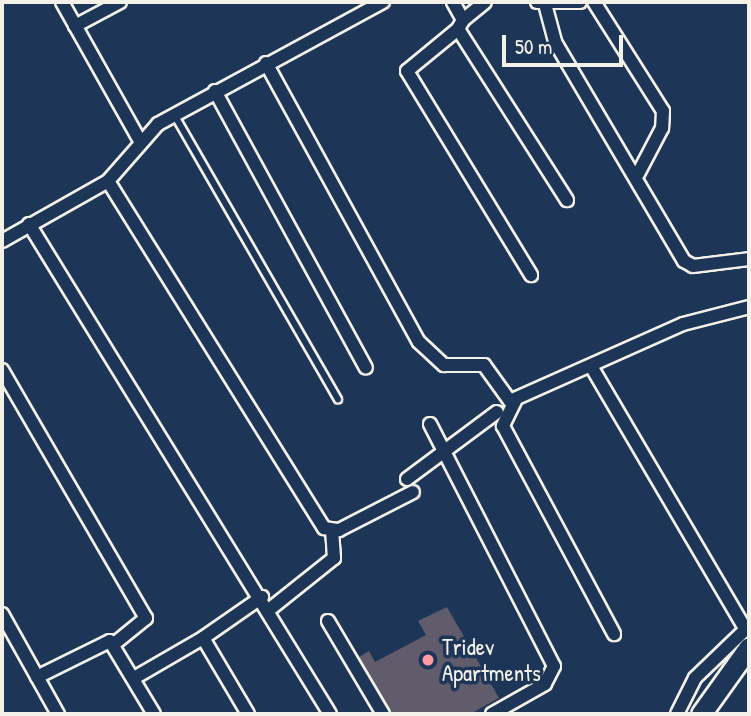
<!DOCTYPE html>
<html>
<head>
<meta charset="utf-8">
<style>
  body { margin:0 }
  #map { position:relative; width:751px; height:716px; overflow:hidden; background:#1d3557; font-family:"Patrick Hand",sans-serif }
  div>[style] { position:absolute }
  .building>* { inset:0; background:#605c6c }
  .roads { filter:drop-shadow(2px 0 #f4f1e8) drop-shadow(-2px 0 #f4f1e8) drop-shadow(0 2px #f4f1e8) drop-shadow(0 -2px #f4f1e8) }
  .service>* { height:6px; margin:-3px; padding:0 3px; transform-origin:3px; border-radius:3px; background:#1d3557 }
  .minor>* { height:12px; margin:-6px; padding:0 6px; transform-origin:6px; border-radius:6px; background:#1d3557 }
  .secondary>* { height:19px; margin:-9.5px; padding:0 9.5px; transform-origin:9.5px; border-radius:9.5px; background:#1d3557 }
  .dots>* { width:19px; height:19px; translate:-50% -50%; box-sizing:border-box; border:4px solid #1d3557; border-radius:50% }
  span { translate:-50% -50%; white-space:nowrap; text-align:center; line-height:1.15; -webkit-text-stroke:7px #1d3557; paint-order:stroke }
  .poi-label { font-size:23px; color:#f4f1e8 }
  .left { translate:0 -50%; text-align:left }
  .frame { position:absolute; inset:0; border:4px solid #f4f1e8; pointer-events:none }
  .scale { position:absolute; left:502px; top:35px; width:121px; height:32px; box-sizing:border-box; border:4px solid #f4f1e8; border-top:0; padding-left:9px; font-size:21px; line-height:24px; white-space:nowrap; color:#f4f1e8; -webkit-text-stroke:5px #1d3557; paint-order:stroke }
</style>
</head>
<body>
<div id="map">
  <div class="building">
    <i style="clip-path:polygon(447px 607px,499px 698px,470px 714px,392px 714px,359px 657px,369px 651px,375px 662px,426px 635px,418px 621px)"></i>
  </div>
  <div class="roads">
    <div class="service">
      <i style="left:175px;top:116px;width:327px;rotate:60.1deg"></i>
    </div>
    <div class="minor">
      <i style="left:62px;top:2px;width:157px;rotate:60.7deg"></i>
      <i style="left:453px;top:2px;width:21px;rotate:61deg"></i>
      <i style="left:463px;top:20px;width:10px;rotate:119deg"></i>
      <i style="left:458px;top:29px;width:66px;rotate:140.5deg"></i>
      <i style="left:407px;top:71px;width:239px;rotate:58.7deg"></i>
      <i style="left:537px;top:2px;width:43px"></i>
      <i style="left:594px;top:2px;width:129px;rotate:57.7deg"></i>
      <i style="left:663px;top:111px;width:17px;rotate:93deg"></i>
      <i style="left:662px;top:128px;width:52px;rotate:117.6deg"></i>
      <i style="left:545px;top:4px;width:39px;rotate:75deg"></i>
      <i style="left:555px;top:42px;width:254px;rotate:59.5deg"></i>
      <i style="left:684px;top:261px;width:10px;rotate:29deg"></i>
      <i style="left:693px;top:266px;width:56px;rotate:-7.1deg"></i>
      <i style="left:463px;top:20px;width:28px;rotate:-39deg"></i>
      <i style="left:75px;top:26px;width:51px;rotate:-28.1deg"></i>
      <i style="left:458px;top:29px;width:203px;rotate:57.5deg"></i>
      <i style="left:266px;top:63px;width:318px;rotate:61.3deg"></i>
      <i style="left:419px;top:342px;width:34px;rotate:43deg"></i>
      <i style="left:444px;top:365px;width:40px"></i>
      <i style="left:484px;top:365px;width:44px;rotate:54.2deg"></i>
      <i style="left:510px;top:401px;width:189px;rotate:-24deg"></i>
      <i style="left:683px;top:324px;width:68px;rotate:-14.4deg"></i>
      <i style="left:215px;top:91px;width:315px;rotate:61.4deg"></i>
      <i style="left:108px;top:181px;width:409px;rotate:58.1deg"></i>
      <i style="left:324px;top:528px;width:15px;rotate:8deg"></i>
      <i style="left:339px;top:530px;width:83px;rotate:-27.2deg"></i>
      <i style="left:29px;top:224px;width:575px;rotate:58.44deg"></i>
      <i style="left:2px;top:241px;width:122px;rotate:-29.5deg"></i>
      <i style="left:108px;top:181px;width:76px;rotate:-48.7deg"></i>
      <i style="left:158px;top:124px;width:256px;rotate:-28.5deg"></i>
      <i style="left:591px;top:366px;width:305px;rotate:59.6deg"></i>
      <i style="left:2px;top:370px;width:287px;rotate:59.9deg"></i>
      <i style="left:146px;top:618px;width:41px;rotate:140.9deg"></i>
      <i style="left:515px;top:401px;width:28px;rotate:116deg"></i>
      <i style="left:503px;top:426px;width:236px;rotate:61.9deg"></i>
      <i style="left:430px;top:424px;width:272px;rotate:62.9deg"></i>
      <i style="left:554px;top:666px;width:20px;rotate:117deg"></i>
      <i style="left:545px;top:684px;width:61px;rotate:150.5deg"></i>
      <i style="left:407px;top:479px;width:112px;rotate:-36.7deg"></i>
      <i style="left:270px;top:609px;width:82px;rotate:-38.6deg"></i>
      <i style="left:334px;top:558px;width:27px;rotate:-94deg"></i>
      <i style="left:2px;top:614px;width:115px;rotate:60.8deg"></i>
      <i style="left:328px;top:621px;width:108px;rotate:59.4deg"></i>
      <i style="left:37px;top:677px;width:81px;rotate:-26.3deg"></i>
      <i style="left:110px;top:641px;width:85px;rotate:58.9deg"></i>
      <i style="left:134px;top:678px;width:80px;rotate:-30.1deg"></i>
      <i style="left:248px;top:714px;width:88px;rotate:-120.6deg"></i>
      <i style="left:203px;top:638px;width:72px;rotate:-34.8deg"></i>
      <i style="left:677px;top:714px;width:40px;rotate:-63.4deg"></i>
      <i style="left:695px;top:678px;width:75px;rotate:-43.9deg"></i>
    </div>
    <div class="secondary">
      <i style="left:701px;top:714px;width:82px;rotate:-54.4deg"></i>
    </div>
  </div>
  <div class="dots">
    <i style="left:428px;top:660px;background:#ff9aa2"></i>
  </div>
  <div class="poi-label">
    <span class="left" style="left:442px;top:660px">Tridev<br>Apartments</span>
  </div>
  <div class="frame"></div>
  <div class="scale">50 m</div>
</div>
</body>
</html>
